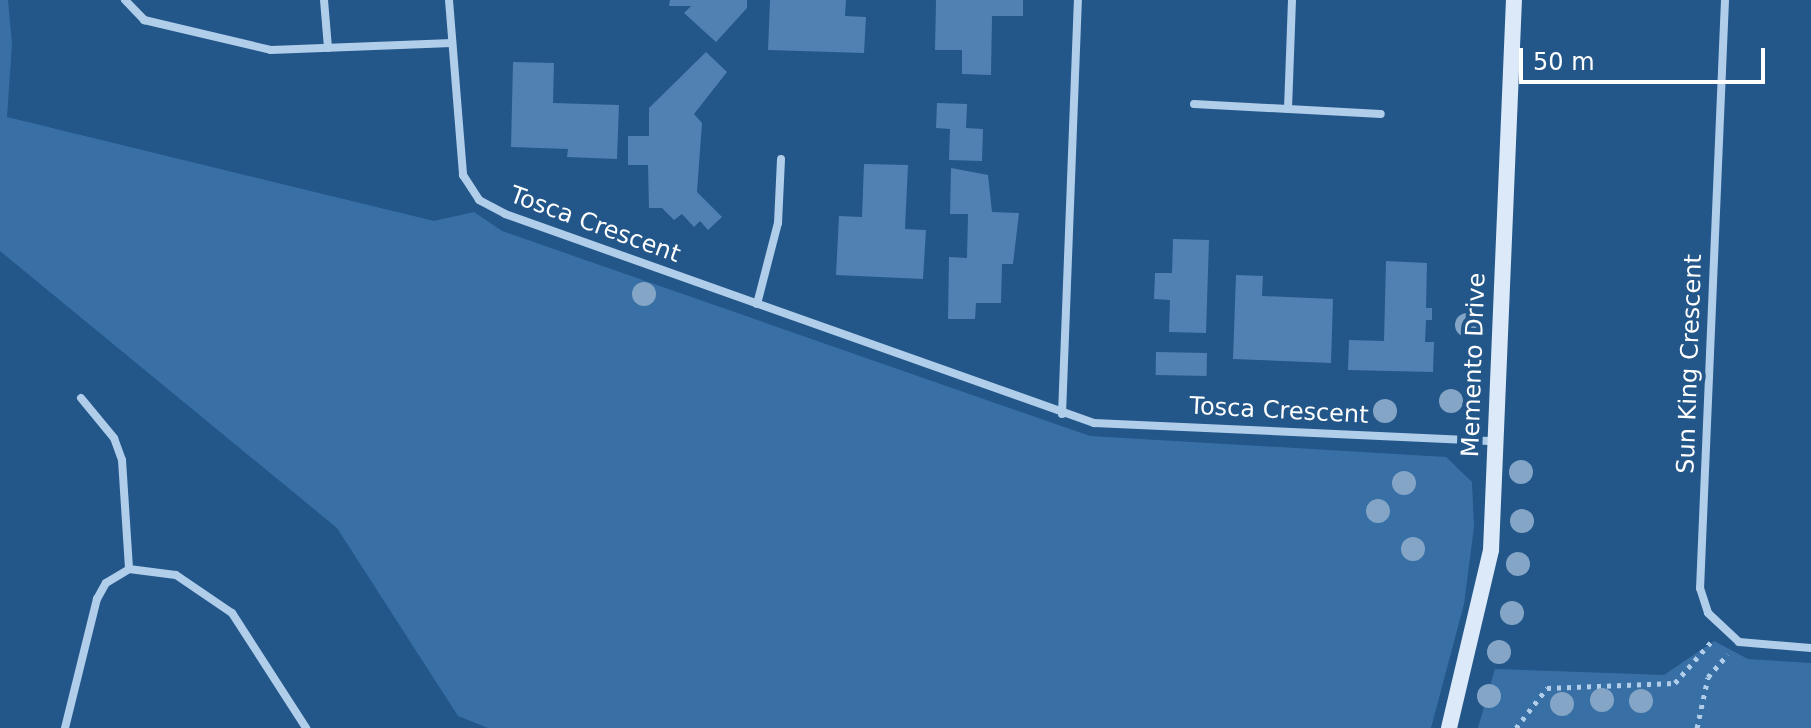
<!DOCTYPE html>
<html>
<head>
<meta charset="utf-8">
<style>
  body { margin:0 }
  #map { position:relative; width:1811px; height:728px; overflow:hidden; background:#235689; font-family:"DejaVu Sans",sans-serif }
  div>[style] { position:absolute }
  .green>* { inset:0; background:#3870a6 }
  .building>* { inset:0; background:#5081b2; transform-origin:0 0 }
  .path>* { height:5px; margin-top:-2.5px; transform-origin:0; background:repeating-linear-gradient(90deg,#b0cdea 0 4px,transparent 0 10px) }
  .street>* { height:8px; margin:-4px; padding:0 4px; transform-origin:4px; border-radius:4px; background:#b0cdea }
  .secondary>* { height:16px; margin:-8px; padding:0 8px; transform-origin:8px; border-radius:8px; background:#dbe9f8 }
  .trees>* { width:24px; height:24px; margin:-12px; border-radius:50%; background:#84a5c6 }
  span { translate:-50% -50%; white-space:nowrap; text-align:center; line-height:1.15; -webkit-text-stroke:8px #235689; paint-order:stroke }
  .street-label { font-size:24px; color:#fff }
  .scale { position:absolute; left:1519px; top:48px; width:246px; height:36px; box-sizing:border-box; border:4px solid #fff; border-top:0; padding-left:10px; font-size:24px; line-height:28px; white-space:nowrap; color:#fff; -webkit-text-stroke:6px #235689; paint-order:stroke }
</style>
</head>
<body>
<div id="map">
  <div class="green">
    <i style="clip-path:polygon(0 0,8px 0,12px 44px,7px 117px,434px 221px,474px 212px,502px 231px,1090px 436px,1446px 457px,1472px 482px,1474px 527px,1464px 604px,1431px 728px,488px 728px,458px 716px,337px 528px,0 251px)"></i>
    <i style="clip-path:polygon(1714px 641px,1748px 659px,1811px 663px,1811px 728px,1478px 728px,1495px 669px,1664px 675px)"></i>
  </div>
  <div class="building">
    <i style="clip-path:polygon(670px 0,747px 0,747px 8px,716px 42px,684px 13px,691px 6px,669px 6px)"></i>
    <i style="clip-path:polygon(770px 0,846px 0,845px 16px,866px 17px,864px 53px,768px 50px)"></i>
    <i style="clip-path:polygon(936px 0,1023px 0,1023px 16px,992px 16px,991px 75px,962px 74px,962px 50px,935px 50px)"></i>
    <i style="clip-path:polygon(706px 52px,727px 72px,694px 114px,702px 123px,697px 192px,722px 217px,708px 230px,700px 221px,694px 227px,682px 214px,674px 220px,662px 208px,649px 208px,648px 165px,628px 165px,628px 136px,649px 136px,649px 108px)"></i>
    <i style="clip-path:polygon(513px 62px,554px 63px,553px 103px,619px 105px,617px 159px,567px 157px,568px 149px,511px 147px)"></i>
    <i style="clip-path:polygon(937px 103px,967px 104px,966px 128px,983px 129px,982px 161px,949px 160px,950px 129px,936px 128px)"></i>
    <i style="clip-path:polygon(864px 164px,908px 165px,905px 229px,926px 230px,923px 279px,836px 275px,839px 216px,862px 217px)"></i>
    <i style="clip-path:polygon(951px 168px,988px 175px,992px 212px,1019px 213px,1013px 264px,1002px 264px,1001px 303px,976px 303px,975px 319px,948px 319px,949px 257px,967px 258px,968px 214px,950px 214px)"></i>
    <i style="clip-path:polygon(1173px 239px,1209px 240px,1206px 333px,1169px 332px,1170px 300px,1154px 299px,1155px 273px,1172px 273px)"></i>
    <i style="clip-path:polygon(1386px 261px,1427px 263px,1426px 308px,1432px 308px,1432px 320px,1426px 320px,1425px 342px,1434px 342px,1433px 372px,1348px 370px,1349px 340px,1384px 341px)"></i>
    <i style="clip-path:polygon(1236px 275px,1263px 276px,1262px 296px,1333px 299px,1331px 363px,1233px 359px)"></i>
    <i style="left:1156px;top:352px;width:51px;height:23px;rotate:1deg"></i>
  </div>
  <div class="path">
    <i style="left:1516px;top:728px;width:51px;rotate:-52.2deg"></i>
    <i style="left:1547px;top:688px;width:128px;rotate:-2.2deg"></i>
    <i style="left:1675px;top:683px;width:55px;rotate:-48.7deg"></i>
    <i style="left:1697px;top:728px;width:52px;rotate:-77.8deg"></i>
    <i style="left:1708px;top:677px;width:30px;rotate:-49deg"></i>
  </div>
  <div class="street">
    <i style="left:125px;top:0;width:28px;rotate:46deg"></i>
    <i style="left:144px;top:20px;width:130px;rotate:13.3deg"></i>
    <i style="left:271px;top:50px;width:181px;rotate:-2.2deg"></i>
    <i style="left:324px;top:0;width:48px;rotate:85.2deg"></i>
    <i style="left:449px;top:0;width:176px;rotate:85.4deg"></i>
    <i style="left:463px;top:175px;width:30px;rotate:57deg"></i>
    <i style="left:479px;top:200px;width:30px;rotate:28deg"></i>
    <i style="left:505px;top:214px;width:625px;rotate:19.54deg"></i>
    <i style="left:1094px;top:423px;width:401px;rotate:2.6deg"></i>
    <i style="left:1725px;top:0;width:589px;rotate:92.43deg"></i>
    <i style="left:1700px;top:588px;width:26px;rotate:72deg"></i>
    <i style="left:1708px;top:613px;width:42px;rotate:43.1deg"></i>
    <i style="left:1739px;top:642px;width:72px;rotate:4.8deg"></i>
    <i style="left:1194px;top:104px;width:187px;rotate:3.1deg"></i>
    <i style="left:1288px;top:109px;width:109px;rotate:-87.9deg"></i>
    <i style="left:757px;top:304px;width:84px;rotate:-75.5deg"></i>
    <i style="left:778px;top:223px;width:64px;rotate:-87.3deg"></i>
    <i style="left:81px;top:398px;width:52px;rotate:50.5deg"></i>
    <i style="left:114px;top:438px;width:23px;rotate:70deg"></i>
    <i style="left:122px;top:460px;width:109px;rotate:86.3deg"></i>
    <i style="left:1062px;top:414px;width:414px;rotate:-87.8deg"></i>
    <i style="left:65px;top:728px;width:133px;rotate:-76.1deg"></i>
    <i style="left:97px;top:599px;width:18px;rotate:-61deg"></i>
    <i style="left:106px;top:583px;width:27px;rotate:-31deg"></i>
    <i style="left:129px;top:569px;width:47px;rotate:7.3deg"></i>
    <i style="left:176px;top:575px;width:68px;rotate:34.2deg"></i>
    <i style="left:232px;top:613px;width:137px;rotate:57.2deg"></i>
  </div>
  <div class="secondary">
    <i style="left:1449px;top:728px;width:183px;rotate:-76.7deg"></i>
    <i style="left:1491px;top:550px;width:550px;rotate:-87.61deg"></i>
  </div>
  <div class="trees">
    <i style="left:644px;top:294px"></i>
    <i style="left:1467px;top:325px"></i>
    <i style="left:1451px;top:401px"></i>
    <i style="left:1385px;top:411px"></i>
    <i style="left:1521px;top:472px"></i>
    <i style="left:1404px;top:483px"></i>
    <i style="left:1378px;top:511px"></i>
    <i style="left:1522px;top:521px"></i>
    <i style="left:1413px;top:549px"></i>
    <i style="left:1518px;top:564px"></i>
    <i style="left:1512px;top:613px"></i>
    <i style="left:1499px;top:652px"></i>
    <i style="left:1489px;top:696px"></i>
    <i style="left:1602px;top:700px"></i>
    <i style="left:1641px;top:701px"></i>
    <i style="left:1562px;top:704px"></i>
  </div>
  <div class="street-label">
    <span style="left:595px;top:225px;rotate:20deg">Tosca Crescent</span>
    <span style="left:1690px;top:364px;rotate:-88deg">Sun King Crescent</span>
    <span style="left:1474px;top:365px;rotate:-88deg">Memento Drive</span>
    <span style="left:1279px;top:411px;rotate:3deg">Tosca Crescent</span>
  </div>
  <div class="scale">50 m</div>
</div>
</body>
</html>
